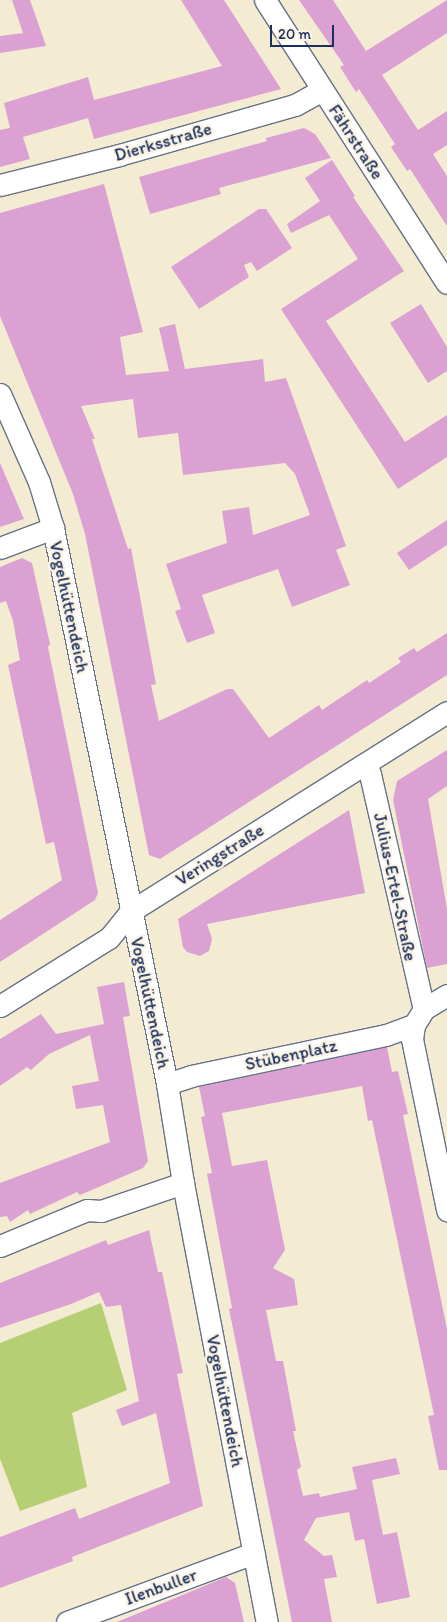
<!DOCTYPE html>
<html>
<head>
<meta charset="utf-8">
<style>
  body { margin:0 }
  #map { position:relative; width:447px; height:1622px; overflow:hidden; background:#f3ecd3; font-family:Itim,sans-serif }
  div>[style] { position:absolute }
  .green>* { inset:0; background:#b6cf74 }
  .building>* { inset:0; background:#dba1d2 }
  .roads { filter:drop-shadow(1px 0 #677187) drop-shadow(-1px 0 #677187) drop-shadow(0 1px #677187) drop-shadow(0 -1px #677187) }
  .street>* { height:21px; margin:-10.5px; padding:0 10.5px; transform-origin:10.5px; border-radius:10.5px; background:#fff }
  span { translate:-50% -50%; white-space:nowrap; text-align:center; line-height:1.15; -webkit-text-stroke:5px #fcf5e5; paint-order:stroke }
  .street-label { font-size:18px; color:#1b2f5e }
  .scale { position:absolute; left:270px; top:25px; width:64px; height:22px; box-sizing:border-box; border:2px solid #1b2f5e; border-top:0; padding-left:6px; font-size:15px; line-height:18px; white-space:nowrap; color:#1b2f5e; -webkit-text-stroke:4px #fcf5e5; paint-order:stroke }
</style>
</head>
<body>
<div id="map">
  <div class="green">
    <i style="clip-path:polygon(101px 1303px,127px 1390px,72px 1413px,87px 1487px,20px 1511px,0 1459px,0 1343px)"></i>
  </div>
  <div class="building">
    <i style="clip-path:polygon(12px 0,30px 0,46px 46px,0 53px,0 36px,23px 33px)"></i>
    <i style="clip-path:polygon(181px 0,224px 0,281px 89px,94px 139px,88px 118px,23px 137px,30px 159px,0 167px,0 130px,10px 128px,4px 103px,88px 77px,94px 100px,222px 66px)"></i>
    <i style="clip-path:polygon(299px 0,333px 0,366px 51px,447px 0,447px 33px,382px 75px,418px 130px,447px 111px,447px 145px,433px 154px,447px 176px,447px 226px,410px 169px,407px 171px,391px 147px,395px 144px,359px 89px,356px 92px,340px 67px,344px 65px)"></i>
    <i style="clip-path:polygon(304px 128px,315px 134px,331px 158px,219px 188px,221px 194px,150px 214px,139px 177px,267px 141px,266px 138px)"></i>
    <i style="clip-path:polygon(332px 160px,355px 196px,353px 197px,404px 271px,326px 321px,405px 442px,447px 415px,447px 457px,398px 489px,281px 309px,358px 259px,329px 215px,291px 233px,287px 224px,320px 201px,305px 178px)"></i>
    <i style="clip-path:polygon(104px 184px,143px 332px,120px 337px,126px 375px,169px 371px,159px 328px,175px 324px,185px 369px,263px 359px,265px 382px,286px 378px,346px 546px,336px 550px,350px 585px,292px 607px,278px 569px,202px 595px,215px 633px,187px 643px,175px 611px,181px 609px,166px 564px,227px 543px,222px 511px,249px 507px,253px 535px,310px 515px,295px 474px,285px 463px,183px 475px,178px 433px,138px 438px,133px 399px,81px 406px,95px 439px,92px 439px,128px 549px,131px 548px,156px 684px,151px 685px,159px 721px,227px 689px,233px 689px,269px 738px,319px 705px,322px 710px,367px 680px,369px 683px,401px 662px,398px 658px,414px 648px,417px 652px,447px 633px,447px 675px,160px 859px,149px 855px,85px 534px,73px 494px,0 316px,0 213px)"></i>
    <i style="clip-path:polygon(259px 209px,266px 209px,292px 248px,257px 271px,251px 262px,244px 265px,249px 277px,199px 309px,171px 267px)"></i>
    <i style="clip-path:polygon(421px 304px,447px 347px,447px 371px,428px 383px,390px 323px)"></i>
    <i style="clip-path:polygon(0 463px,24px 519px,0 527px)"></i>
    <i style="clip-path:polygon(447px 520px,447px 545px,409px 570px,397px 553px)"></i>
    <i style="clip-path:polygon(22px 558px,32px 563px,50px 644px,48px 647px,98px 893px,95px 900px,0 962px,0 920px,62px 880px,54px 842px,46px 844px,8px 665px,20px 660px,13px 621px,6px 601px,0 603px,0 567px)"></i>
    <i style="clip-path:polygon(447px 750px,447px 786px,428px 799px,447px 909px,447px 964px,427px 968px,393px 800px,397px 781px)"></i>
    <i style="clip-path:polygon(349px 810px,365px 893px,207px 924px,212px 939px,209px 951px,200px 956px,187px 952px,183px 947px,178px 919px)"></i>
    <i style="clip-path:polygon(124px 982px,130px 1016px,123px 1017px,148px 1161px,143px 1168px,80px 1195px,77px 1192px,30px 1214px,28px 1210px,10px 1222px,7px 1216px,0 1217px,0 1183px,110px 1142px,103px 1105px,76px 1109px,72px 1086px,99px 1081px,90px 1035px,49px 1054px,31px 1070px,27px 1067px,0 1086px,0 1039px,41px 1014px,56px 1034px,104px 1024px,97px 987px)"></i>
    <i style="clip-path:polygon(387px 1047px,392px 1072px,398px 1071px,408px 1114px,403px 1115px,447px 1329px,447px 1470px,439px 1470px,428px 1416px,434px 1415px,372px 1120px,368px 1121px,362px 1086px,222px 1113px,232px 1166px,267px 1160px,285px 1250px,273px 1268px,294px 1279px,298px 1305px,266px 1310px,276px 1361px,283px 1361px,296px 1431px,293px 1431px,301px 1467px,297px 1470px,303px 1496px,319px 1493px,320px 1497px,357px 1489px,352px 1467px,396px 1458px,400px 1474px,372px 1480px,383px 1535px,397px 1532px,410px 1597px,377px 1604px,364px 1539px,355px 1541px,349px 1512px,316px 1518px,304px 1540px,324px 1556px,332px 1555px,337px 1577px,324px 1579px,332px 1622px,292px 1622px,229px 1309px,232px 1308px,207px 1174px,212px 1173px,201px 1117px,205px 1116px,199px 1087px)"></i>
    <i style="clip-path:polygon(149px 1230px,158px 1272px,162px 1272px,183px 1373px,177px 1374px,203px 1506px,72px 1557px,73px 1561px,0 1588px,0 1537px,75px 1508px,79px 1519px,170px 1483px,156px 1413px,122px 1426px,116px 1410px,139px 1401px,121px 1305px,106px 1307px,99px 1292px,71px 1304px,0 1328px,0 1283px,106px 1240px,108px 1245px)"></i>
    <i style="clip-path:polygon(226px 1577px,235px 1583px,244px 1622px,117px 1622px)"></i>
  </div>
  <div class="roads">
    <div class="street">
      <i style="left:265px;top:0;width:336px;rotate:57.3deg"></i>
      <i style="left:0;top:185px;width:123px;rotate:-14.1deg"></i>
      <i style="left:119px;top:155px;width:183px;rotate:-15.9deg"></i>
      <i style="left:295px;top:105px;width:31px;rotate:-29deg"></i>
      <i style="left:0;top:394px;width:96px;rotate:66.1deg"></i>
      <i style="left:39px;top:482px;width:48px;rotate:73.1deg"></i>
      <i style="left:53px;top:528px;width:568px;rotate:78.41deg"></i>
      <i style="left:167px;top:1084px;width:100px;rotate:80.8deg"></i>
      <i style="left:183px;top:1183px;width:447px;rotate:79.2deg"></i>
      <i style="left:0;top:548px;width:57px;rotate:-20.7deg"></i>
      <i style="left:365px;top:764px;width:11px;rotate:63deg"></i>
      <i style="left:370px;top:774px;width:241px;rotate:77.1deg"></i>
      <i style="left:447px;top:995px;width:27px;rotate:149deg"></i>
      <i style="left:424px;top:1009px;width:19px;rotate:122deg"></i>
      <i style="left:414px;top:1025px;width:14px;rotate:98deg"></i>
      <i style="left:412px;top:1039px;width:175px;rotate:78.4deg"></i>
      <i style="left:0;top:1006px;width:128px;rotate:-32deg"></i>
      <i style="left:109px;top:938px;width:35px;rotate:-51deg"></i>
      <i style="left:131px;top:911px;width:373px;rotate:-32.2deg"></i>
      <i style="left:167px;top:1084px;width:25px;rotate:-18deg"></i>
      <i style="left:191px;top:1076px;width:199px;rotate:-11.9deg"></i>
      <i style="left:386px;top:1035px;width:30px;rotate:-20deg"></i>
      <i style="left:0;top:1246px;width:94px;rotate:-22.5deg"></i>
      <i style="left:87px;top:1210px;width:14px;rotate:4deg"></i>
      <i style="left:101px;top:1211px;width:87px;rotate:-18.9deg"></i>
      <i style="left:67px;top:1622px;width:199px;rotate:-20.3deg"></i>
    </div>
  </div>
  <div class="street-label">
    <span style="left:163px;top:142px;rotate:-16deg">Dierksstraße</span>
    <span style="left:356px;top:142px;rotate:57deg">Fährstraße</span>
    <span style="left:69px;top:607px;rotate:78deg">Vogelhüttendeich</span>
    <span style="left:220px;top:855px;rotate:-32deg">Veringstraße</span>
    <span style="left:395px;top:887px;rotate:78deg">Julius-Ertel-Straße</span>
    <span style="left:150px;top:1003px;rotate:78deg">Vogelhüttendeich</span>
    <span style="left:291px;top:1055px;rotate:-12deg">Stübenplatz</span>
    <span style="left:225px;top:1401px;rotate:79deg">Vogelhüttendeich</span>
    <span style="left:161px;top:1587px;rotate:-20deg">Ilenbuller</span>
  </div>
  <div class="scale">20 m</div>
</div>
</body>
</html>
